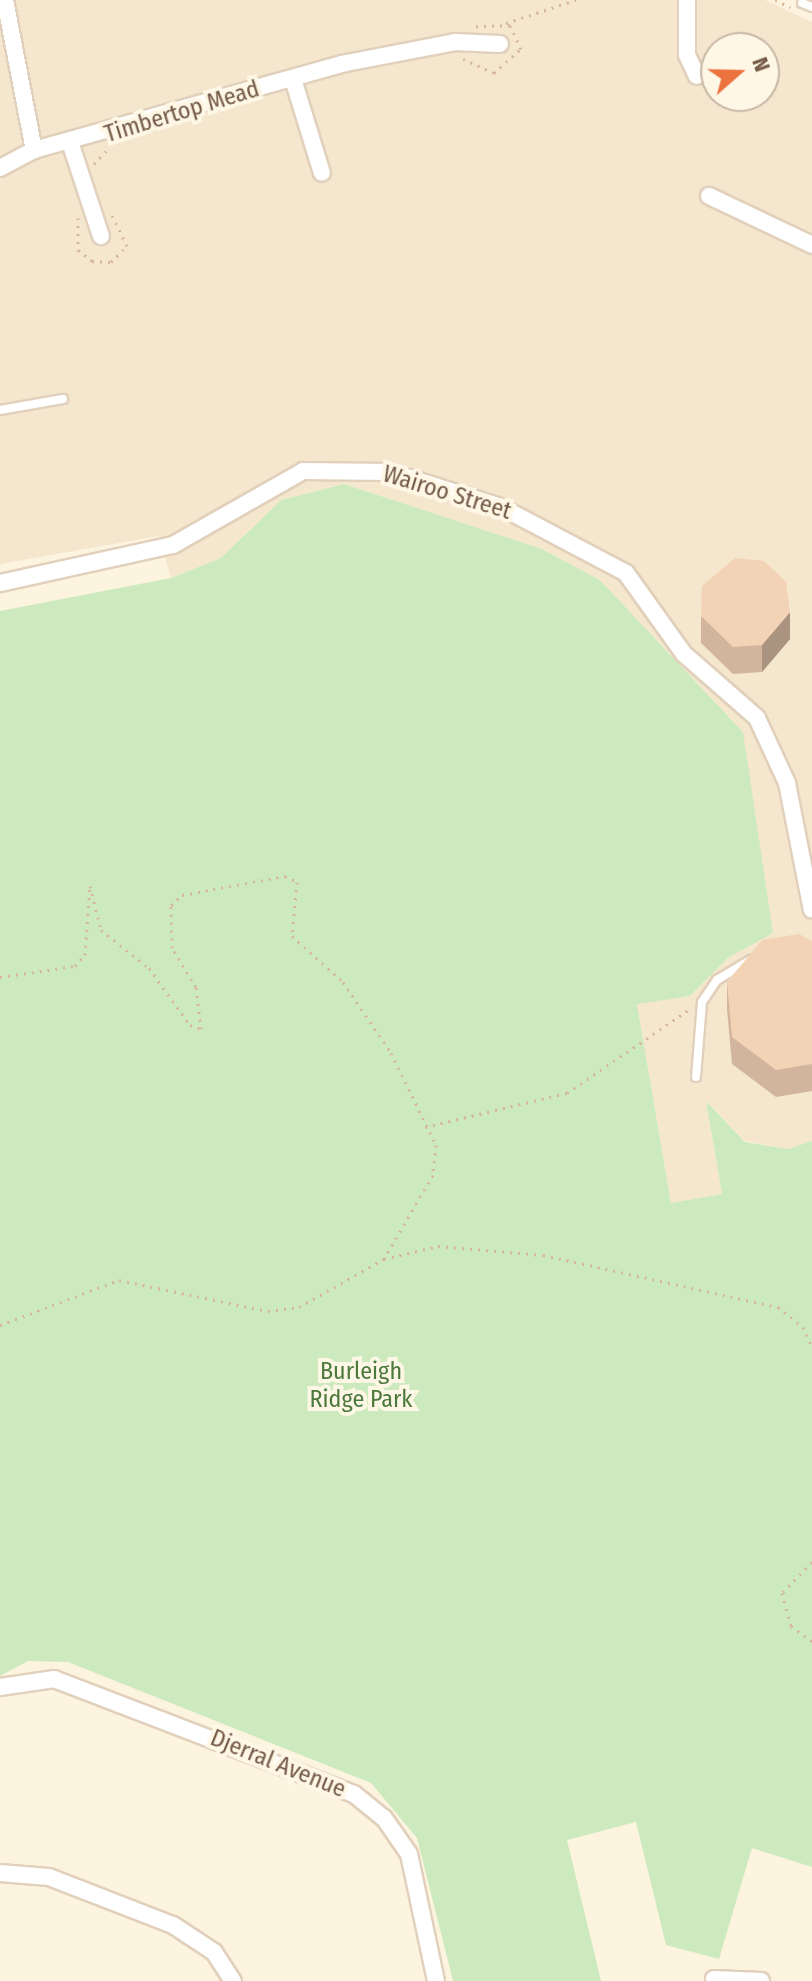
<!DOCTYPE html>
<html>
<head>
<meta charset="utf-8">
<style>
  body { margin:0 }
  #map { position:relative; width:812px; height:1981px; overflow:hidden; background:#fdf4e0; font-family:"Fira Sans Condensed",sans-serif }
  div>[style] { position:absolute }
  .residential>* { inset:0; background:#f5e6ce }
  .green>* { inset:0; background:#cdeabe }
  .path>* { height:3px; margin-top:-1.5px; transform-origin:0; background:repeating-linear-gradient(90deg,#d7b79a 0 2px,transparent 0 8px) }
  .roads { filter:drop-shadow(2px 0 #e1d0bb) drop-shadow(-2px 0 #e1d0bb) drop-shadow(0 2px #e1d0bb) drop-shadow(0 -2px #e1d0bb) }
  .service>* { height:8px; margin:-4px; padding:0 4px; transform-origin:4px; border-radius:4px; background:#fff }
  .minor>* { height:16px; margin:-8px; padding:0 8px; transform-origin:8px; border-radius:8px; background:#fff }
  .wall>* { inset:0; background:#d1b59d }
  .shaded-wall>* { inset:0; background:#aa947f }
  .building>* { inset:0; background:#f3d3b6 }
  span { translate:-50% -50%; white-space:nowrap; text-align:center; line-height:1.15; -webkit-text-stroke:8px #fff7e6; paint-order:stroke }
  .street-label { font-size:24px; color:#745a47 }
  .park-label { font-size:24px; color:#4c7a3e }
  .north { position:absolute; left:700px; top:32px; width:80px; height:80px; box-sizing:border-box; background:#fff7e6; border:2px solid #c7b8a6; border-radius:50%; rotate:70deg; font-size:22px; font-weight:700; line-height:32px; text-align:center; color:#745a47 }
  .north::after { content:''; display:block; margin:auto; width:28px; height:36px; background:#ec7340; clip-path:polygon(50% 0,100% 100%,50% 72%,0 100%) }
</style>
</head>
<body>
<div id="map">
  <div class="residential">
    <i style="clip-path:polygon(evenodd,0 0,765px 0,812px 22px,812px 1141px,788px 1149px,745px 1141px,706px 1101px,722px 1194px,671px 1203px,637px 1003px,690px 996px,729px 957px,743px 732px,600px 580px,542px 549px,344px 484px,281px 500px,221px 558px,171px 578px,159px 536px,0 564px,0 0,716px 48px,764px 48px,764px 96px,716px 96px,716px 48px)"></i>
  </div>
  <div class="green">
    <i style="clip-path:polygon(344px 484px,542px 549px,600px 580px,743px 732px,773px 933px,729px 957px,690px 996px,637px 1004px,671px 1203px,722px 1194px,706px 1101px,745px 1142px,788px 1149px,812px 1141px,812px 1867px,752px 1848px,719px 1959px,666px 1945px,636px 1822px,567px 1840px,601px 1981px,453px 1981px,417px 1838px,371px 1783px,68px 1662px,28px 1661px,0 1676px,0 611px,171px 578px,221px 558px,281px 500px)"></i>
  </div>
  <div class="path">
    <i style="left:775px;top:0;width:17px;rotate:25deg"></i>
    <i style="left:506px;top:23px;width:74px;rotate:-18.2deg"></i>
    <i style="left:463px;top:59px;width:34px;rotate:24deg"></i>
    <i style="left:494px;top:73px;width:36px;rotate:-42deg"></i>
    <i style="left:521px;top:49px;width:26px;rotate:-115deg"></i>
    <i style="left:510px;top:25px;width:35px;rotate:178deg"></i>
    <i style="left:94px;top:164px;width:23px;rotate:-47deg"></i>
    <i style="left:78px;top:218px;width:32px;rotate:90deg"></i>
    <i style="left:78px;top:250px;width:18px;rotate:38deg"></i>
    <i style="left:92px;top:261px;width:19px;rotate:3deg"></i>
    <i style="left:111px;top:262px;width:23px;rotate:-45deg"></i>
    <i style="left:127px;top:246px;width:34px;rotate:-116deg"></i>
    <i style="left:0;top:977px;width:76px;rotate:-8.3deg"></i>
    <i style="left:75px;top:966px;width:15px;rotate:-48deg"></i>
    <i style="left:85px;top:955px;width:69px;rotate:-85.9deg"></i>
    <i style="left:90px;top:886px;width:45px;rotate:76deg"></i>
    <i style="left:101px;top:930px;width:61px;rotate:38.4deg"></i>
    <i style="left:149px;top:968px;width:70px;rotate:54.3deg"></i>
    <i style="left:190px;top:1025px;width:12px;rotate:20deg"></i>
    <i style="left:201px;top:1029px;width:42px;rotate:-96.8deg"></i>
    <i style="left:196px;top:987px;width:46px;rotate:-121.6deg"></i>
    <i style="left:172px;top:948px;width:43px;rotate:-91.3deg"></i>
    <i style="left:171px;top:905px;width:15px;rotate:-42deg"></i>
    <i style="left:182px;top:895px;width:105px;rotate:-10.5deg"></i>
    <i style="left:285px;top:876px;width:13px;rotate:27deg"></i>
    <i style="left:297px;top:882px;width:54px;rotate:95.3deg"></i>
    <i style="left:292px;top:936px;width:69px;rotate:42deg"></i>
    <i style="left:343px;top:982px;width:86px;rotate:55.9deg"></i>
    <i style="left:391px;top:1053px;width:102px;rotate:63.9deg"></i>
    <i style="left:436px;top:1145px;width:30px;rotate:96deg"></i>
    <i style="left:433px;top:1175px;width:97px;rotate:120.3deg"></i>
    <i style="left:425px;top:1127px;width:146px;rotate:-13.5deg"></i>
    <i style="left:567px;top:1093px;width:147px;rotate:-34.4deg"></i>
    <i style="left:0;top:1325px;width:127px;rotate:-20.7deg"></i>
    <i style="left:119px;top:1280px;width:152px;rotate:11.8deg"></i>
    <i style="left:268px;top:1311px;width:31px;rotate:-7deg"></i>
    <i style="left:299px;top:1307px;width:98px;rotate:-29.5deg"></i>
    <i style="left:384px;top:1259px;width:56px;rotate:-13.5deg"></i>
    <i style="left:438px;top:1246px;width:105px;rotate:4.9deg"></i>
    <i style="left:543px;top:1255px;width:241px;rotate:12.5deg"></i>
    <i style="left:778px;top:1307px;width:32px;rotate:39deg"></i>
    <i style="left:803px;top:1327px;width:22px;rotate:66deg"></i>
    <i style="left:812px;top:1562px;width:43px;rotate:134.1deg"></i>
    <i style="left:782px;top:1593px;width:34px;rotate:75deg"></i>
    <i style="left:791px;top:1626px;width:26px;rotate:36deg"></i>
  </div>
  <div class="roads">
    <div class="service">
      <i style="left:802px;top:3px;width:11px;rotate:22deg"></i>
      <i style="left:0;top:410px;width:64px;rotate:-9.9deg"></i>
      <i style="left:696px;top:1077px;width:75px;rotate:-85.4deg"></i>
      <i style="left:702px;top:1002px;width:27px;rotate:-56deg"></i>
      <i style="left:717px;top:980px;width:41px;rotate:-31deg"></i>
    </div>
    <div class="minor">
      <i style="left:5px;top:0;width:153px;rotate:79.1deg"></i>
      <i style="left:687px;top:0;width:55px;rotate:90deg"></i>
      <i style="left:687px;top:55px;width:23px;rotate:65deg"></i>
      <i style="left:293px;top:79px;width:98px;rotate:72.9deg"></i>
      <i style="left:71px;top:145px;width:96px;rotate:71.8deg"></i>
      <i style="left:0;top:168px;width:38px;rotate:-28deg"></i>
      <i style="left:34px;top:150px;width:319px;rotate:-15.6deg"></i>
      <i style="left:341px;top:64px;width:116px;rotate:-10.9deg"></i>
      <i style="left:455px;top:42px;width:45px;rotate:2.5deg"></i>
      <i style="left:709px;top:196px;width:114px;rotate:25.4deg"></i>
      <i style="left:0;top:583px;width:177px;rotate:-12.4deg"></i>
      <i style="left:173px;top:545px;width:150px;rotate:-29.6deg"></i>
      <i style="left:303px;top:471px;width:87px;rotate:0.7deg"></i>
      <i style="left:390px;top:472px;width:116px;rotate:17.5deg"></i>
      <i style="left:501px;top:507px;width:141px;rotate:27.8deg"></i>
      <i style="left:626px;top:573px;width:100px;rotate:54.4deg"></i>
      <i style="left:684px;top:654px;width:97px;rotate:41.2deg"></i>
      <i style="left:757px;top:718px;width:72px;rotate:65.2deg"></i>
      <i style="left:787px;top:783px;width:129px;rotate:78.9deg"></i>
      <i style="left:0;top:1687px;width:55px;rotate:-8.4deg"></i>
      <i style="left:54px;top:1679px;width:321px;rotate:21deg"></i>
      <i style="left:354px;top:1794px;width:38px;rotate:39deg"></i>
      <i style="left:384px;top:1818px;width:44px;rotate:55.2deg"></i>
      <i style="left:409px;top:1854px;width:130px;rotate:78deg"></i>
      <i style="left:0;top:1873px;width:49px;rotate:4.7deg"></i>
      <i style="left:49px;top:1877px;width:133px;rotate:21.2deg"></i>
      <i style="left:173px;top:1925px;width:49px;rotate:33.4deg"></i>
      <i style="left:214px;top:1952px;width:35px;rotate:57deg"></i>
      <i style="left:714px;top:1979px;width:47px;rotate:2.4deg"></i>
    </div>
  </div>
  <div class="wall">
    <i style="clip-path:polygon(701px 616px,790px 639px,762px 672px,733px 674px,701px 643px)"></i>
    <i style="clip-path:polygon(812px 941px,812px 1091px,776px 1097px,732px 1064px,727px 1009px,727px 982px)"></i>
  </div>
  <div class="shaded-wall">
    <i style="clip-path:polygon(790px 612px,790px 639px,762px 672px,762px 645px)"></i>
  </div>
  <div class="building">
    <i style="clip-path:polygon(735px 558px,764px 561px,786px 582px,790px 612px,762px 645px,733px 647px,701px 616px,702px 586px)"></i>
    <i style="clip-path:polygon(799px 934px,812px 941px,812px 1064px,776px 1070px,732px 1037px,727px 982px,762px 940px)"></i>
  </div>
  <div class="street-label">
    <span style="left:182px;top:112px;rotate:-17deg">Timbertop Mead</span>
    <span style="left:447px;top:493px;rotate:17deg">Wairoo Street</span>
    <span style="left:278px;top:1764px;rotate:22deg">Djerral Avenue</span>
  </div>
  <div class="park-label">
    <span style="left:361px;top:1386px">Burleigh<br>Ridge Park</span>
  </div>
  <div class="north">N</div>
</div>
</body>
</html>
